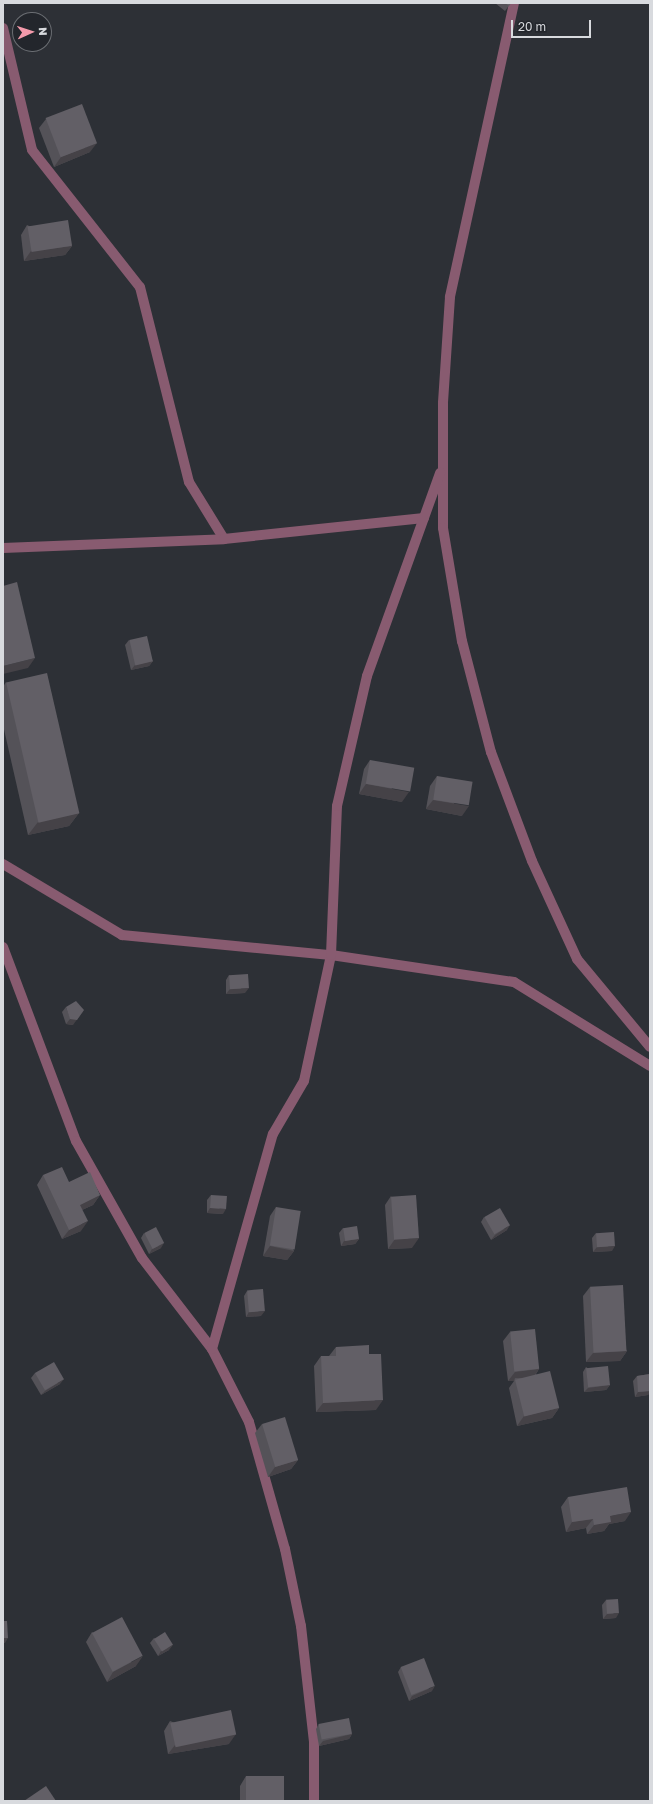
<!DOCTYPE html>
<html>
<head>
<meta charset="utf-8">
<style>
  body { margin:0 }
  #map { position:relative; width:653px; height:1804px; overflow:hidden; background:#2d3036; font-family:"Golos Text",sans-serif }
  div>[style] { position:absolute }
  .street>* { height:10px; margin:-5px; padding:0 5px; transform-origin:5px; border-radius:5px; background:#885b70 }
  .wall>* { inset:0; background:#545258 }
  .shaded-wall>* { inset:0; background:#454247 }
  .building>* { inset:0; background:#625f66; transform-origin:0 0 }
  span { translate:-50% -50%; white-space:nowrap; text-align:center; line-height:1.15; -webkit-text-stroke:3px #23262c; paint-order:stroke }
  .frame { position:absolute; inset:0; border:4px solid #d8dade; pointer-events:none }
  .north { position:absolute; left:12px; top:12px; width:40px; height:40px; box-sizing:border-box; background:#23262c; border:1px solid #6b6e73; border-radius:50%; rotate:87deg; font-size:11px; font-weight:700; line-height:16px; text-align:center; color:#d8dade }
  .north::after { content:''; display:block; margin:auto; width:14px; height:18px; background:#f39aab; clip-path:polygon(50% 0,100% 100%,50% 72%,0 100%) }
  .scale { position:absolute; left:511px; top:20px; width:80px; height:18px; box-sizing:border-box; border:2px solid #d8dade; border-top:0; padding-left:5px; font-size:12px; line-height:14px; white-space:nowrap; color:#d8dade; -webkit-text-stroke:3px #23262c; paint-order:stroke }
</style>
</head>
<body>
<div id="map">
  <div class="street">
    <i style="left:514px;top:3px;width:301px;rotate:102.3deg"></i>
    <i style="left:450px;top:297px;width:106px;rotate:93.8deg"></i>
    <i style="left:443px;top:403px;width:125px;rotate:90deg"></i>
    <i style="left:443px;top:528px;width:115px;rotate:80.5deg"></i>
    <i style="left:462px;top:641px;width:115px;rotate:75.4deg"></i>
    <i style="left:491px;top:752px;width:116px;rotate:69.4deg"></i>
    <i style="left:532px;top:861px;width:108px;rotate:65.3deg"></i>
    <i style="left:577px;top:959px;width:114px;rotate:50.3deg"></i>
    <i style="left:3px;top:28px;width:125px;rotate:76.6deg"></i>
    <i style="left:32px;top:150px;width:174px;rotate:51.8deg"></i>
    <i style="left:140px;top:287px;width:201px;rotate:75.9deg"></i>
    <i style="left:189px;top:482px;width:67px;rotate:58.4deg"></i>
    <i style="left:3px;top:548px;width:221px;rotate:-2.3deg"></i>
    <i style="left:224px;top:539px;width:201px;rotate:-6deg"></i>
    <i style="left:3px;top:864px;width:139px;rotate:30.8deg"></i>
    <i style="left:122px;top:935px;width:210px;rotate:5.5deg"></i>
    <i style="left:331px;top:955px;width:185px;rotate:8.4deg"></i>
    <i style="left:514px;top:982px;width:160px;rotate:31.7deg"></i>
    <i style="left:3px;top:947px;width:207px;rotate:69.4deg"></i>
    <i style="left:76px;top:1141px;width:134px;rotate:60.6deg"></i>
    <i style="left:142px;top:1258px;width:115px;rotate:52.4deg"></i>
    <i style="left:212px;top:1349px;width:82px;rotate:63.1deg"></i>
    <i style="left:249px;top:1422px;width:132px;rotate:74.2deg"></i>
    <i style="left:285px;top:1549px;width:79px;rotate:78.3deg"></i>
    <i style="left:301px;top:1626px;width:116px;rotate:83.6deg"></i>
    <i style="left:314px;top:1741px;width:60px;rotate:90deg"></i>
    <i style="left:212px;top:1349px;width:223px;rotate:-74.2deg"></i>
    <i style="left:273px;top:1134px;width:61px;rotate:-59.7deg"></i>
    <i style="left:304px;top:1081px;width:129px;rotate:-77.9deg"></i>
    <i style="left:331px;top:955px;width:149px;rotate:-87.7deg"></i>
    <i style="left:337px;top:806px;width:133px;rotate:-77deg"></i>
    <i style="left:367px;top:676px;width:216px;rotate:-70.2deg"></i>
  </div>
  <div class="wall">
    <i style="clip-path:polygon(495px 3px,511px 3px,505px 11px)"></i>
    <i style="clip-path:polygon(46px 119px,90px 152px,54px 167px,39px 128px)"></i>
    <i style="clip-path:polygon(27px 225px,72px 246px,65px 255px,24px 261px,21px 235px)"></i>
    <i style="clip-path:polygon(129px 640px,153px 661px,149px 666px,131px 670px,125px 645px)"></i>
    <i style="clip-path:polygon(6px 682px,79px 813px,69px 826px,28px 835px,3px 725px,3px 687px)"></i>
    <i style="clip-path:polygon(370px 760px,402px 802px,359px 794px,364px 769px)"></i>
    <i style="clip-path:polygon(437px 776px,462px 816px,426px 809px,430px 786px)"></i>
    <i style="clip-path:polygon(229px 975px,245px 993px,226px 994px,226px 980px)"></i>
    <i style="clip-path:polygon(66px 1007px,73px 1025px,66px 1024px,62px 1012px)"></i>
    <i style="clip-path:polygon(43px 1175px,69px 1182px,100px 1195px,93px 1205px,82px 1210px,81px 1231px,62px 1239px,37px 1185px)"></i>
    <i style="clip-path:polygon(211px 1195px,223px 1214px,207px 1213px,207px 1200px)"></i>
    <i style="clip-path:polygon(391px 1196px,412px 1248px,388px 1249px,385px 1205px)"></i>
    <i style="clip-path:polygon(276px 1207px,294px 1251px,287px 1260px,263px 1256px,270px 1216px)"></i>
    <i style="clip-path:polygon(484px 1217px,507px 1230px,491px 1240px,481px 1222px)"></i>
    <i style="clip-path:polygon(343px 1228px,359px 1239px,355px 1244px,341px 1246px,339px 1233px)"></i>
    <i style="clip-path:polygon(144px 1233px,161px 1248px,149px 1254px,141px 1238px)"></i>
    <i style="clip-path:polygon(596px 1233px,612px 1251px,593px 1252px,592px 1238px)"></i>
    <i style="clip-path:polygon(590px 1287px,627px 1351px,620px 1361px,586px 1362px,583px 1296px)"></i>
    <i style="clip-path:polygon(247px 1291px,261px 1316px,246px 1317px,244px 1296px)"></i>
    <i style="clip-path:polygon(510px 1332px,539px 1369px,536px 1374px,559px 1408px,552px 1418px,517px 1426px,509px 1388px,514px 1381px,508px 1381px,503px 1341px)"></i>
    <i style="clip-path:polygon(336px 1347px,369px 1354px,376px 1410px,316px 1412px,314px 1366px,321px 1356px,329px 1356px)"></i>
    <i style="clip-path:polygon(586px 1367px,610px 1385px,606px 1390px,584px 1392px,583px 1372px)"></i>
    <i style="clip-path:polygon(35px 1373px,60px 1384px,41px 1395px,31px 1378px)"></i>
    <i style="clip-path:polygon(650px 1374px,650px 1392px,648px 1395px,635px 1397px,633px 1381px,637px 1376px)"></i>
    <i style="clip-path:polygon(262px 1424px,298px 1460px,291px 1469px,268px 1477px,255px 1433px)"></i>
    <i style="clip-path:polygon(568px 1497px,625px 1521px,609px 1524px,604px 1531px,587px 1534px,586px 1528px,566px 1532px,561px 1507px)"></i>
    <i style="clip-path:polygon(606px 1600px,616px 1618px,603px 1619px,602px 1605px)"></i>
    <i style="clip-path:polygon(92px 1632px,136px 1666px,107px 1682px,86px 1642px)"></i>
    <i style="clip-path:polygon(154px 1638px,169px 1650px,158px 1656px,150px 1643px)"></i>
    <i style="clip-path:polygon(401px 1667px,432px 1691px,409px 1701px,398px 1672px)"></i>
    <i style="clip-path:polygon(170px 1721px,229px 1744px,168px 1754px,164px 1731px)"></i>
    <i style="clip-path:polygon(319px 1724px,352px 1734px,349px 1739px,319px 1746px,316px 1729px)"></i>
    <i style="clip-path:polygon(246px 1776px,284px 1801px,240px 1801px,240px 1786px)"></i>
  </div>
  <div class="shaded-wall">
    <i style="clip-path:polygon(97px 143px,90px 152px,54px 167px,61px 157px)"></i>
    <i style="clip-path:polygon(72px 246px,65px 255px,24px 261px,31px 251px)"></i>
    <i style="clip-path:polygon(35px 658px,28px 668px,3px 674px,3px 666px)"></i>
    <i style="clip-path:polygon(153px 661px,149px 666px,131px 670px,135px 665px)"></i>
    <i style="clip-path:polygon(366px 784px,409px 792px,402px 802px,359px 794px)"></i>
    <i style="clip-path:polygon(433px 800px,469px 806px,462px 816px,426px 809px)"></i>
    <i style="clip-path:polygon(79px 813px,69px 826px,28px 835px,38px 822px)"></i>
    <i style="clip-path:polygon(249px 988px,245px 993px,226px 994px,230px 989px)"></i>
    <i style="clip-path:polygon(84px 1010px,73px 1025px,66px 1024px,70px 1019px)"></i>
    <i style="clip-path:polygon(100px 1195px,93px 1205px,73px 1214px,80px 1205px)"></i>
    <i style="clip-path:polygon(210px 1208px,226px 1209px,223px 1214px,207px 1213px)"></i>
    <i style="clip-path:polygon(88px 1221px,81px 1231px,62px 1239px,69px 1230px)"></i>
    <i style="clip-path:polygon(510px 1225px,507px 1230px,491px 1240px,495px 1235px)"></i>
    <i style="clip-path:polygon(419px 1238px,412px 1248px,388px 1249px,395px 1239px)"></i>
    <i style="clip-path:polygon(359px 1239px,355px 1244px,341px 1246px,344px 1241px)"></i>
    <i style="clip-path:polygon(164px 1243px,161px 1248px,149px 1254px,152px 1249px)"></i>
    <i style="clip-path:polygon(270px 1246px,294px 1251px,287px 1260px,263px 1256px)"></i>
    <i style="clip-path:polygon(615px 1246px,612px 1251px,593px 1252px,597px 1247px)"></i>
    <i style="clip-path:polygon(265px 1311px,261px 1316px,246px 1317px,249px 1312px)"></i>
    <i style="clip-path:polygon(627px 1351px,620px 1361px,586px 1362px,593px 1353px)"></i>
    <i style="clip-path:polygon(539px 1369px,533px 1378px,515px 1378px,514px 1381px,508px 1381px,515px 1372px)"></i>
    <i style="clip-path:polygon(64px 1379px,60px 1384px,41px 1395px,45px 1391px)"></i>
    <i style="clip-path:polygon(610px 1385px,606px 1390px,584px 1392px,588px 1388px)"></i>
    <i style="clip-path:polygon(650px 1391px,650px 1392px,648px 1395px,635px 1397px,638px 1392px)"></i>
    <i style="clip-path:polygon(383px 1400px,376px 1410px,316px 1412px,323px 1403px)"></i>
    <i style="clip-path:polygon(559px 1408px,552px 1418px,517px 1426px,524px 1416px)"></i>
    <i style="clip-path:polygon(298px 1460px,291px 1469px,268px 1477px,275px 1467px)"></i>
    <i style="clip-path:polygon(631px 1512px,625px 1521px,609px 1524px,604px 1531px,587px 1534px,594px 1525px,610px 1516px)"></i>
    <i style="clip-path:polygon(593px 1519px,586px 1528px,566px 1532px,572px 1522px)"></i>
    <i style="clip-path:polygon(619px 1613px,616px 1618px,603px 1619px,607px 1614px)"></i>
    <i style="clip-path:polygon(3px 1638px,8px 1638px,5px 1643px,3px 1643px)"></i>
    <i style="clip-path:polygon(173px 1645px,169px 1650px,158px 1656px,161px 1651px)"></i>
    <i style="clip-path:polygon(143px 1656px,136px 1666px,107px 1682px,113px 1672px)"></i>
    <i style="clip-path:polygon(435px 1686px,432px 1691px,409px 1701px,412px 1696px)"></i>
    <i style="clip-path:polygon(236px 1734px,229px 1744px,168px 1754px,175px 1745px)"></i>
    <i style="clip-path:polygon(352px 1734px,349px 1739px,319px 1746px,323px 1741px)"></i>
  </div>
  <div class="building">
    <i style="clip-path:polygon(505px 3px,511px 3px,509px 6px)"></i>
    <i style="left:82px;top:104px;width:42px;height:39px;rotate:69deg"></i>
    <i style="left:68px;top:220px;width:26px;height:41px;rotate:81deg"></i>
    <i style="clip-path:polygon(17px 582px,35px 658px,3px 666px,3px 586px)"></i>
    <i style="left:147px;top:636px;width:26px;height:18px;rotate:77deg"></i>
    <i style="left:47px;top:673px;width:144px;height:42px;rotate:77deg"></i>
    <i style="left:370px;top:760px;width:45px;height:24px;rotate:10deg"></i>
    <i style="left:437px;top:776px;width:36px;height:24px;rotate:9deg"></i>
    <i style="left:248px;top:974px;width:14px;height:19px;rotate:86deg"></i>
    <i style="clip-path:polygon(76px 1001px,84px 1010px,77px 1020px,70px 1019px,66px 1007px)"></i>
    <i style="clip-path:polygon(62px 1167px,69px 1182px,90px 1172px,100px 1195px,80px 1205px,88px 1221px,69px 1230px,43px 1175px)"></i>
    <i style="left:211px;top:1195px;width:16px;height:13px;rotate:4deg"></i>
    <i style="left:416px;top:1195px;width:43px;height:25px;rotate:86deg"></i>
    <i style="left:276px;top:1207px;width:25px;height:39px;rotate:9deg"></i>
    <i style="left:500px;top:1208px;width:20px;height:18px;rotate:60deg"></i>
    <i style="left:357px;top:1226px;width:13px;height:14px;rotate:81deg"></i>
    <i style="left:156px;top:1227px;width:18px;height:13px;rotate:63deg"></i>
    <i style="left:614px;top:1232px;width:14px;height:18px;rotate:86deg"></i>
    <i style="left:623px;top:1285px;width:66px;height:33px;rotate:87deg"></i>
    <i style="left:263px;top:1289px;width:22px;height:16px;rotate:85deg"></i>
    <i style="left:535px;top:1329px;width:40px;height:25px;rotate:84deg"></i>
    <i style="clip-path:polygon(369px 1345px,369px 1354px,381px 1354px,383px 1400px,323px 1403px,321px 1356px,336px 1356px,336px 1347px)"></i>
    <i style="left:54px;top:1362px;width:20px;height:22px;rotate:60deg"></i>
    <i style="left:608px;top:1366px;width:19px;height:22px;rotate:84deg"></i>
    <i style="left:550px;top:1371px;width:38px;height:36px;rotate:76deg"></i>
    <i style="clip-path:polygon(650px 1374px,650px 1391px,638px 1392px,637px 1376px)"></i>
    <i style="left:285px;top:1417px;width:45px;height:24px;rotate:73deg"></i>
    <i style="clip-path:polygon(627px 1487px,631px 1512px,610px 1516px,611px 1522px,594px 1525px,593px 1519px,572px 1522px,568px 1497px)"></i>
    <i style="left:618px;top:1599px;width:14px;height:12px;rotate:86deg"></i>
    <i style="left:122px;top:1617px;width:44px;height:34px;rotate:62deg"></i>
    <i style="clip-path:polygon(3px 1621px,7px 1621px,8px 1638px,3px 1638px)"></i>
    <i style="left:165px;top:1632px;width:15px;height:13px;rotate:58deg"></i>
    <i style="left:424px;top:1658px;width:30px;height:25px;rotate:69deg"></i>
    <i style="left:231px;top:1710px;width:25px;height:62px;rotate:78deg"></i>
    <i style="left:349px;top:1718px;width:16px;height:31px;rotate:79deg"></i>
    <i style="left:246px;top:1776px;width:38px;height:25px"></i>
    <i style="clip-path:polygon(46px 1786px,56px 1801px,24px 1801px)"></i>
  </div>
  <div class="frame"></div>
  <div class="north">N</div>
  <div class="scale">20 m</div>
</div>
</body>
</html>
